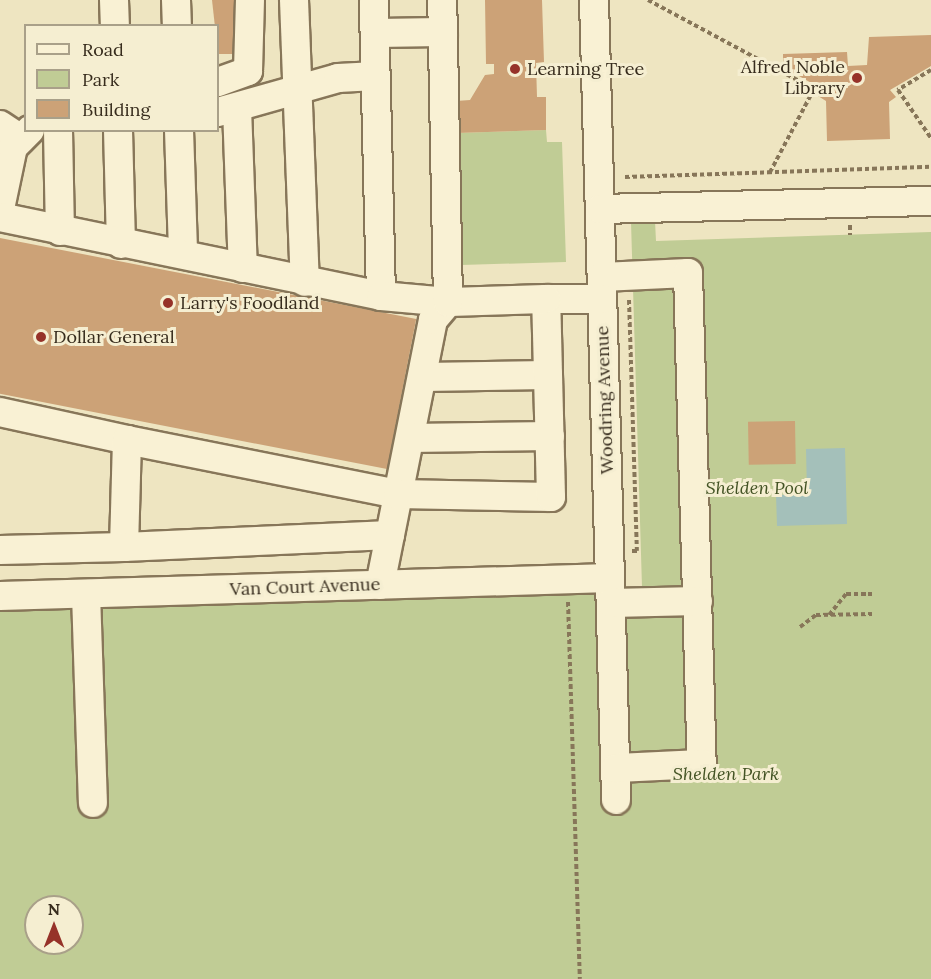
<!DOCTYPE html>
<html>
<head>
<meta charset="utf-8">
<style>
  body { margin:0 }
  #map { position:relative; width:931px; height:979px; overflow:hidden; background:#eee5c1; font-family:Lora,serif }
  div>[style] { position:absolute }
  .green>* { inset:0; background:#c0cc95 }
  .water>* { inset:0; background:#a4c0ba }
  .building>* { inset:0; background:#cca277; transform-origin:0 0 }
  .path>* { height:4px; margin-top:-2px; transform-origin:0; background:repeating-linear-gradient(90deg,#877659 0 4.5px,transparent 0 7.5px) }
  .roads { filter:drop-shadow(2px 0 #877659) drop-shadow(-2px 0 #877659) drop-shadow(0 2px #877659) drop-shadow(0 -2px #877659) }
  .minor>* { height:28px; margin:-14px; padding:0 14px; transform-origin:14px; border-radius:14px; background:#f9f1d4 }
  .dots>* { width:16px; height:16px; translate:-50% -50%; box-sizing:border-box; border:3px solid #f5eed1; border-radius:50% }
  span { translate:-50% -50%; white-space:nowrap; text-align:center; line-height:1.15; -webkit-text-stroke:6px #f5eed1; paint-order:stroke }
  .poi-label { font-size:18px; color:#372c1d }
  .right { translate:-100% -50%; text-align:right }
  .left { translate:0 -50%; text-align:left }
  .street-label { font-size:18px; color:#372c1d }
  .park-label { font-size:18px; color:#435324; font-style:italic }
  .legend { position:absolute; left:24px; top:24px; width:195px; height:108px; box-sizing:border-box; background:#f5eed1; border:2px solid #a9a089; margin:0; padding:8px 10px; list-style:none; font-size:18px; color:#372c1d }
  .legend li { display:flex; align-items:center; gap:12px; height:30px }
  .legend b { width:30px; border:2px solid #a9a089 }
  .north { position:absolute; left:24px; top:895px; width:60px; height:60px; box-sizing:border-box; background:#f5eed1; border:2px solid #a9a089; border-radius:50%; rotate:0deg; font-size:16px; font-weight:700; line-height:24px; text-align:center; color:#372c1d }
  .north::after { content:''; display:block; margin:auto; width:21px; height:27px; background:#963229; clip-path:polygon(50% 0,100% 100%,50% 72%,0 100%) }
</style>
</head>
<body>
<div id="map">
  <div class="green">
    <i style="clip-path:polygon(546px 130px,547px 142px,562px 142px,566px 262px,461px 265px,457px 133px)"></i>
    <i style="clip-path:polygon(evenodd,655px 221px,656px 241px,931px 232px,931px 979px,0 979px,0 607px,642px 587px,631px 222px,655px 221px,36px 907px,72px 907px,72px 943px,36px 943px,36px 907px)"></i>
  </div>
  <div class="water">
    <i style="clip-path:polygon(845px 448px,847px 524px,777px 526px,776px 495px,807px 494px,806px 449px)"></i>
  </div>
  <div class="building">
    <i style="clip-path:polygon(212px 0,240px 0,241px 54px,218px 54px)"></i>
    <i style="clip-path:polygon(485px 0,542px 0,544px 62px,536px 63px,537px 97px,546px 97px,546px 130px,457px 133px,456px 101px,470px 100px,485px 75px,494px 74px,494px 64px,486px 64px)"></i>
    <i style="clip-path:polygon(931px 35px,931px 66px,890px 90px,896px 97px,889px 102px,890px 139px,827px 141px,826px 101px,818px 96px,822px 89px,783px 67px,783px 54px,847px 52px,848px 66px,867px 65px,869px 37px)"></i>
    <i style="left:0;top:238px;width:424px;height:153px;rotate:11deg"></i>
    <i style="left:795px;top:421px;width:43px;height:47px;rotate:89deg"></i>
  </div>
  <div class="path">
    <i style="left:648px;top:0;width:188px;rotate:28.2deg"></i>
    <i style="left:814px;top:89px;width:94px;rotate:117.9deg"></i>
    <i style="left:931px;top:70px;width:39px;rotate:149deg"></i>
    <i style="left:898px;top:90px;width:58px;rotate:55.5deg"></i>
    <i style="left:814px;top:89px;width:6px;rotate:18deg"></i>
    <i style="left:625px;top:177px;width:306px;rotate:-1.9deg"></i>
    <i style="left:850px;top:225px;width:10px;rotate:90deg"></i>
    <i style="left:629px;top:300px;width:251px;rotate:88.2deg"></i>
    <i style="left:637px;top:551px;width:5px;rotate:180deg"></i>
    <i style="left:568px;top:602px;width:377px;rotate:88.2deg"></i>
    <i style="left:829px;top:615px;width:27px;rotate:-51deg"></i>
    <i style="left:846px;top:594px;width:26px"></i>
    <i style="left:800px;top:627px;width:20px;rotate:-37deg"></i>
    <i style="left:816px;top:615px;width:56px;rotate:-1deg"></i>
  </div>
  <div class="roads">
    <div class="minor">
      <i style="left:114px;top:0;width:26px;rotate:88deg"></i>
      <i style="left:176px;top:0;width:26px;rotate:88deg"></i>
      <i style="left:294px;top:0;width:282px;rotate:87.8deg"></i>
      <i style="left:594px;top:0;width:800px;rotate:88.42deg"></i>
      <i style="left:375px;top:33px;width:68px;rotate:-0.8deg"></i>
      <i style="left:218px;top:82px;width:32px;rotate:-20deg"></i>
      <i style="left:248px;top:71px;width:71px;rotate:-88.4deg"></i>
      <i style="left:237px;top:108px;width:160px;rotate:87.9deg"></i>
      <i style="left:218px;top:112px;width:125px;rotate:-15.8deg"></i>
      <i style="left:338px;top:78px;width:38px;rotate:-3deg"></i>
      <i style="left:0;top:125px;width:25px;rotate:34deg"></i>
      <i style="left:58px;top:130px;width:101px;rotate:88.9deg"></i>
      <i style="left:118px;top:130px;width:114px;rotate:88.5deg"></i>
      <i style="left:179px;top:130px;width:123px;rotate:88.1deg"></i>
      <i style="left:0;top:209px;width:63px;rotate:-78.2deg"></i>
      <i style="left:13px;top:147px;width:24px;rotate:-45deg"></i>
      <i style="left:600px;top:209px;width:331px;rotate:-1.4deg"></i>
      <i style="left:0;top:217px;width:389px;rotate:11.7deg"></i>
      <i style="left:381px;top:296px;width:296px;rotate:-91.4deg"></i>
      <i style="left:602px;top:277px;width:86px;rotate:-2.7deg"></i>
      <i style="left:688px;top:273px;width:491px;rotate:88.4deg"></i>
      <i style="left:702px;top:764px;width:86px;rotate:177.3deg"></i>
      <i style="left:546px;top:299px;width:56px"></i>
      <i style="left:423px;top:377px;width:125px;rotate:-0.9deg"></i>
      <i style="left:0;top:412px;width:130px;rotate:12.4deg"></i>
      <i style="left:127px;top:440px;width:107px;rotate:91.6deg"></i>
      <i style="left:124px;top:547px;width:266px;rotate:-2.6deg"></i>
      <i style="left:390px;top:535px;width:219px;rotate:-78.7deg"></i>
      <i style="left:433px;top:320px;width:23px;rotate:-50deg"></i>
      <i style="left:448px;top:302px;width:67px;rotate:-174.9deg"></i>
      <i style="left:410px;top:438px;width:140px;rotate:-0.8deg"></i>
      <i style="left:127px;top:440px;width:276px;rotate:11.3deg"></i>
      <i style="left:398px;top:494px;width:153px;rotate:1.1deg"></i>
      <i style="left:551px;top:497px;width:198px;rotate:-91.4deg"></i>
      <i style="left:546px;top:299px;width:98px;rotate:178.2deg"></i>
      <i style="left:448px;top:302px;width:302px;rotate:-91.1deg"></i>
      <i style="left:0;top:550px;width:124px;rotate:-1.4deg"></i>
      <i style="left:380px;top:585px;width:51px;rotate:-78.7deg"></i>
      <i style="left:86px;top:594px;width:209px;rotate:88.1deg"></i>
      <i style="left:0;top:596px;width:610px;rotate:-1.69deg"></i>
      <i style="left:611px;top:603px;width:87px;rotate:-1.3deg"></i>
    </div>
  </div>
  <div class="dots">
    <i style="left:515px;top:69px;background:#963229"></i>
    <i style="left:857px;top:78px;background:#963229"></i>
    <i style="left:168px;top:303px;background:#963229"></i>
    <i style="left:41px;top:337px;background:#963229"></i>
  </div>
  <div class="poi-label">
    <span class="right" style="left:845px;top:78px">Alfred Noble<br>Library</span>
    <span class="left" style="left:527px;top:69px">Learning Tree</span>
    <span class="left" style="left:180px;top:303px">Larry's Foodland</span>
    <span class="left" style="left:53px;top:337px">Dollar General</span>
  </div>
  <div class="street-label">
    <span style="left:605px;top:400px;rotate:-92deg">Woodring Avenue</span>
    <span style="left:305px;top:587px;rotate:-2deg">Van Court Avenue</span>
  </div>
  <div class="park-label">
    <span style="left:757px;top:488px">Shelden Pool</span>
    <span style="left:726px;top:774px">Shelden Park</span>
  </div>
  <ul class="legend">
  <li><b style="height:8px;background:#f9f1d4"></b>Road</li>
  <li><b style="height:16px;background:#c0cc95"></b>Park</li>
  <li><b style="height:16px;background:#cca277"></b>Building</li>
  </ul>
  <div class="north">N</div>
</div>
</body>
</html>
